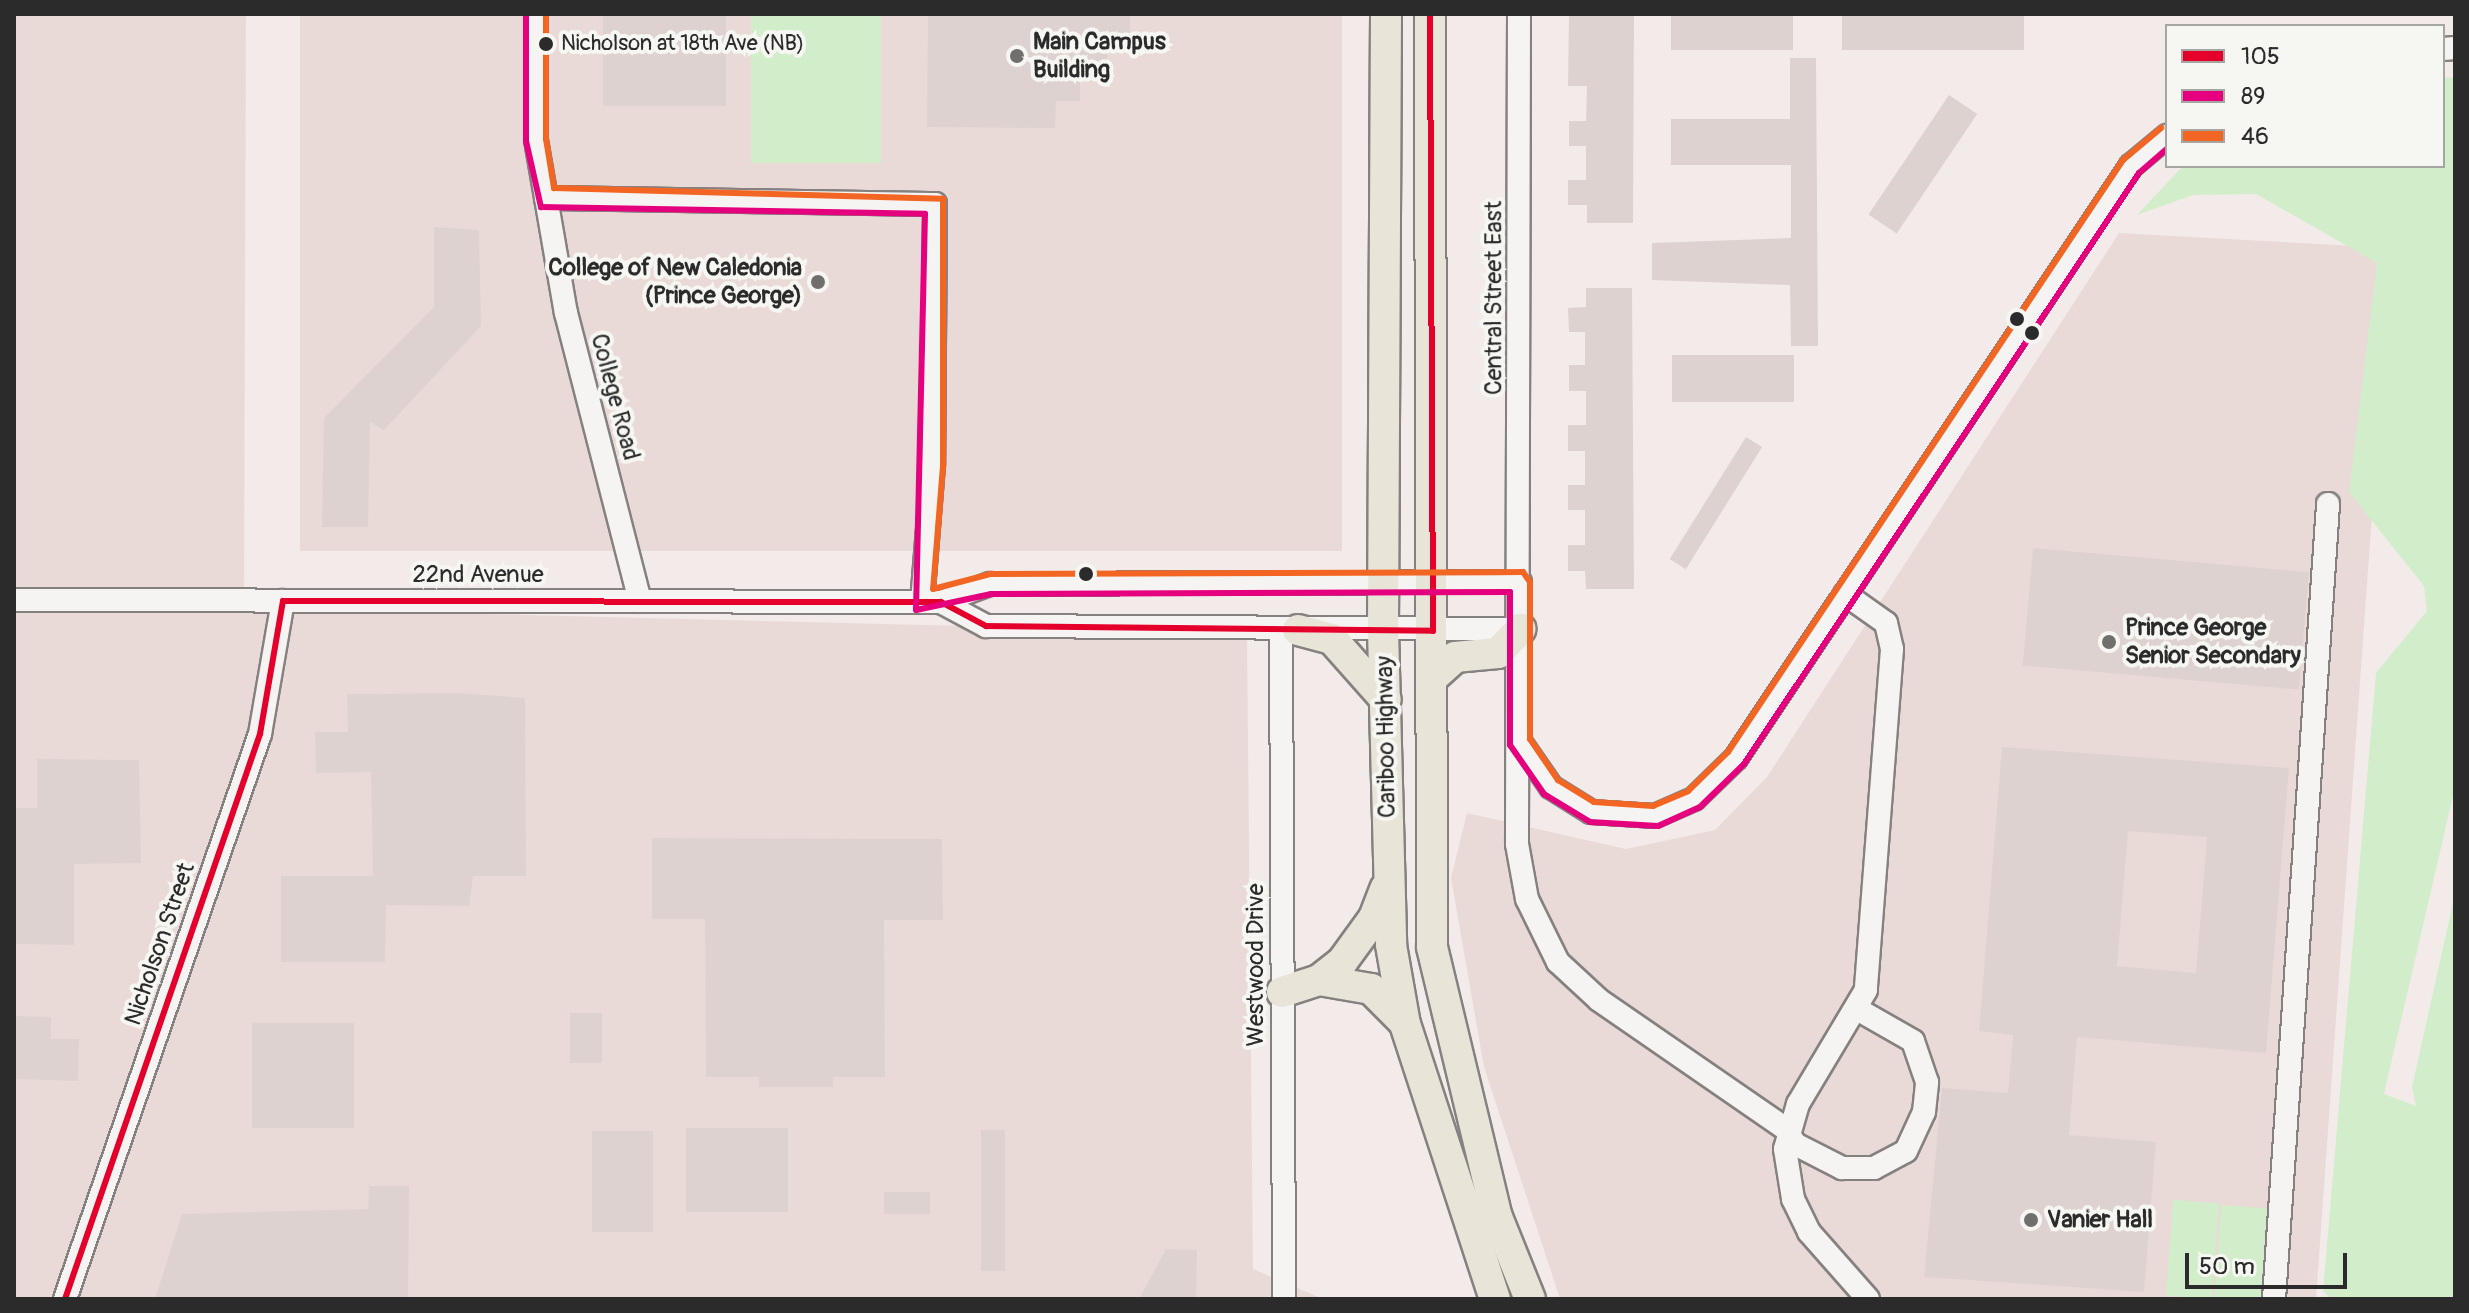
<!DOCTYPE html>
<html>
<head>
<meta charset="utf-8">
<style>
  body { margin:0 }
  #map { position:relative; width:2469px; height:1313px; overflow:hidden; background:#f3ebe9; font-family:Pangolin,sans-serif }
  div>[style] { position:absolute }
  .built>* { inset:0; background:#eadad7; transform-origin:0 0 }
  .green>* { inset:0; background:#d2edca; transform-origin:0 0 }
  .building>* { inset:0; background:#ded2d1; transform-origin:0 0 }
  .roads { filter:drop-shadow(2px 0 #858180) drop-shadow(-2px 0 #858180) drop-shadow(0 2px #858180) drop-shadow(0 -2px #858180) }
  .minor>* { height:22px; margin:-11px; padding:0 11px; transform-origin:11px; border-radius:11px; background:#f5f4f2 }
  .highway>* { height:30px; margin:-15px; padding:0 15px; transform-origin:15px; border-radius:15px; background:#e8e4d8 }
  .bus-1>* { height:6px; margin:-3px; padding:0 3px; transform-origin:3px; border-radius:3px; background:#e4002b }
  .bus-2>* { height:6px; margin:-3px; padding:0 3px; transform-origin:3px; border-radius:3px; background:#e5007d }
  .bus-3>* { height:6px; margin:-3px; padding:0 3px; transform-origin:3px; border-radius:3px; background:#f26522 }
  .dots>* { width:22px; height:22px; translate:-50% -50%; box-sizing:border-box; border:4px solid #f6f6f2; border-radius:50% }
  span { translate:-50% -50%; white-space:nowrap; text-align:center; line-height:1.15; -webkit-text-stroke:8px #f6f6f2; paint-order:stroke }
  .bus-label { font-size:22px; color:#2b2b2b }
  .left { translate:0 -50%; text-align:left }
  .poi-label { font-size:24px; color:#2b2b2b; font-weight:700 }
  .right { translate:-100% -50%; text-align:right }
  .street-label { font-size:24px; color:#2b2b2b }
  .frame { position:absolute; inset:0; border:16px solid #2b2b2b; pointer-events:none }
  .legend { position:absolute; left:2165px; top:24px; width:280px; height:144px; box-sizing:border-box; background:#f6f6f2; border:2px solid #a5a5a2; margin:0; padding:10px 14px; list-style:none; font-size:24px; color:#2b2b2b }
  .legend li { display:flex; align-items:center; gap:16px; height:40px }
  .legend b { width:40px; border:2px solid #a5a5a2 }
  .scale { position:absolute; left:2185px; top:1253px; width:162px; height:36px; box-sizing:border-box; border:4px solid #2b2b2b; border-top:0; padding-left:10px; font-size:24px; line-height:28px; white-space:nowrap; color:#2b2b2b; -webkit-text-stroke:6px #f6f6f2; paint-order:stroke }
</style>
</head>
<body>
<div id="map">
  <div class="built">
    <i style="clip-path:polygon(14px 14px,246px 14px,244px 608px,1247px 633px,1253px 1269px,1323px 1299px,14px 1299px)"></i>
    <i style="left:300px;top:14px;width:1042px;height:537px"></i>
    <i style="clip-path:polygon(2119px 233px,2391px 248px,2316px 1299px,1560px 1299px,1484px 1067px,1451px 878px,1467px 813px,1626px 849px,1715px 830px,1767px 777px)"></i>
  </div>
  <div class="green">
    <i style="left:751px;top:14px;width:130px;height:149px"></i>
    <i style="clip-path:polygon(2443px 77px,2455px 78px,2455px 787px,2384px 1094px,2416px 1106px,2412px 1087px,2455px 894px,2455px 1299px,2331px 1299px,2323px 1291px,2376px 673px,2427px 611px,2424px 586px,2349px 492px,2377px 263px,2256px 194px,2193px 195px,2137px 215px,2183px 166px,2443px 166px)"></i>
    <i style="left:2173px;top:1200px;width:46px;height:96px;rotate:4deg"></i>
    <i style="left:2221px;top:1205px;width:46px;height:94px;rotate:4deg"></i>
  </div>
  <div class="building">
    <i style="left:603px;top:14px;width:123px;height:92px"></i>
    <i style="clip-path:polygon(928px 14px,1130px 14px,1130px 39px,1107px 39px,1107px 74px,1080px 74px,1080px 101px,1056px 101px,1055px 128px,927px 127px)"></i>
    <i style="clip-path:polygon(1569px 14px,1634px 14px,1633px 223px,1587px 223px,1587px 205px,1568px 205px,1568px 180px,1586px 180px,1586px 146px,1569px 146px,1569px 121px,1586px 121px,1587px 86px,1568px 86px)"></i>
    <i style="left:1671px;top:14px;width:122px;height:36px"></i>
    <i style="left:1842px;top:14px;width:182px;height:36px"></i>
    <i style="clip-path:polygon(1790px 58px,1816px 58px,1818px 346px,1791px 346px,1790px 285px,1652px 280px,1652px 243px,1791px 238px,1791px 165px,1671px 165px,1671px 119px,1790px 119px)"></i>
    <i style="left:1949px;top:95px;width:34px;height:144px;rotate:34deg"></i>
    <i style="clip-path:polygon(434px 227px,479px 230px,481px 326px,384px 430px,370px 422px,368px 527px,322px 527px,324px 418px,434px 307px)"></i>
    <i style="clip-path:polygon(1586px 288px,1632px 288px,1634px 589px,1586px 589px,1585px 571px,1568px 571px,1568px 545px,1585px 545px,1585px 510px,1568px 510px,1568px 485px,1585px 485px,1585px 451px,1568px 451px,1568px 425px,1586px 425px,1586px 391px,1569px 391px,1569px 365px,1585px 365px,1585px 332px,1569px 332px,1568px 308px,1586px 307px)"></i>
    <i style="left:1672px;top:355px;width:122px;height:47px"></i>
    <i style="left:1746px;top:437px;width:19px;height:144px;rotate:32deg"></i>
    <i style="left:2033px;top:548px;width:277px;height:118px;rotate:5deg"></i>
    <i style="clip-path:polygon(459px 693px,525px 698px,526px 876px,473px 876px,469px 906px,386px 905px,385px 962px,281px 962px,281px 876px,373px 876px,371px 772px,316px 773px,315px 732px,348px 732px,347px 694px)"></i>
    <i style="clip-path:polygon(evenodd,2002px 747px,2289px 768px,2266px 1053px,2077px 1037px,2069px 1135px,2156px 1142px,2144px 1292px,1924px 1277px,1942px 1088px,2008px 1093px,2013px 1035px,1979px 1031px,2002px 747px,2128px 831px,2207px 837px,2196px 973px,2117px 966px,2128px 831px)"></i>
    <i style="clip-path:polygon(37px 759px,139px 760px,141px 863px,74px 864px,74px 945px,14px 944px,14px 808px,37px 808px)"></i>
    <i style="clip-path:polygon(652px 838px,942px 839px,943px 920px,884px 920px,885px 1077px,833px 1077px,833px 1087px,759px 1087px,759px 1077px,706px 1077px,705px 919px,652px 919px)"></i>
    <i style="left:570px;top:1013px;width:32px;height:50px"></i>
    <i style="clip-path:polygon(14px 1016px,51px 1017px,51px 1039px,79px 1039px,78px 1081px,14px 1079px)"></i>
    <i style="left:252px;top:1023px;width:102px;height:105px"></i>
    <i style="left:686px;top:1128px;width:102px;height:84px"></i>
    <i style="left:981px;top:1130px;width:24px;height:141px"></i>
    <i style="left:592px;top:1131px;width:61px;height:101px"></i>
    <i style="clip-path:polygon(369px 1186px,409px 1186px,408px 1299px,155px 1299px,182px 1214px,368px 1209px)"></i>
    <i style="left:930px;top:1192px;width:22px;height:46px;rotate:90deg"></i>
    <i style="clip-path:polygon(1166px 1249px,1197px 1250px,1196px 1299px,1139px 1299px)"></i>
  </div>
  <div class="roads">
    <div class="minor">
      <i style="left:536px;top:14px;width:126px;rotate:90deg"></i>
      <i style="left:536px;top:140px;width:176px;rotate:80.2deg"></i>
      <i style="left:566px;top:313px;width:297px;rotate:75.6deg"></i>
      <i style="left:1519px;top:14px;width:830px;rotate:90.14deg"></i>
      <i style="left:1517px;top:844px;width:56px;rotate:79.7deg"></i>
      <i style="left:1527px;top:899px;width:70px;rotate:63.8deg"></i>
      <i style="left:1558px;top:962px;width:56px;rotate:42.8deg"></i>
      <i style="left:1599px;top:1000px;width:227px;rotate:34.6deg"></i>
      <i style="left:1786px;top:1129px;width:17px;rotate:59deg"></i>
      <i style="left:1795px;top:1144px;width:53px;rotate:27.1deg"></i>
      <i style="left:1842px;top:1168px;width:32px"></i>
      <i style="left:1874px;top:1168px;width:36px;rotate:-28deg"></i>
      <i style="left:1906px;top:1151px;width:43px;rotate:-65.2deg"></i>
      <i style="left:1924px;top:1112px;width:30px;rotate:-84deg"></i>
      <i style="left:1927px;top:1082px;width:43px;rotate:-108.9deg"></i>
      <i style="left:1913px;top:1041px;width:64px;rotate:-150.3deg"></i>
      <i style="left:2443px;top:49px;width:12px;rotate:-5deg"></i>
      <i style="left:546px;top:198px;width:389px;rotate:0.9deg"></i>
      <i style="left:935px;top:204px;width:262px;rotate:90.4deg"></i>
      <i style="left:933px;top:466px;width:136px;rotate:94.6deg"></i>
      <i style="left:1845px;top:594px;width:50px;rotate:35.3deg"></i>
      <i style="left:1886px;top:623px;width:27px;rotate:77deg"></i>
      <i style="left:1892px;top:649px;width:342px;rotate:94.4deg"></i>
      <i style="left:1866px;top:990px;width:133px;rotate:120.8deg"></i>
      <i style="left:1798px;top:1104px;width:47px;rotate:106.1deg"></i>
      <i style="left:1785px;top:1149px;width:51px;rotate:80.9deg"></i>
      <i style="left:1793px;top:1199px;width:37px;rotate:64deg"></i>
      <i style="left:1809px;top:1232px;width:89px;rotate:48.6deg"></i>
      <i style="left:14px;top:600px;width:927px;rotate:0.12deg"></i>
      <i style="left:941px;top:602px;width:52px;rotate:-20.2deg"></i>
      <i style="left:990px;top:584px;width:530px;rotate:-0.22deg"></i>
      <i style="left:941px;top:602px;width:51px;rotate:28.1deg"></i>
      <i style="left:986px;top:626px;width:534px;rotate:0.32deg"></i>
      <i style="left:1281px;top:630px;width:669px;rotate:89.74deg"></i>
      <i style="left:1520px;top:742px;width:55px;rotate:55.4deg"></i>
      <i style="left:1551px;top:787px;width:47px;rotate:32deg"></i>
      <i style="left:1591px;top:812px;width:64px;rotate:3.6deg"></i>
      <i style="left:1655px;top:816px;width:43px;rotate:-23.6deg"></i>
      <i style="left:1694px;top:799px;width:59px;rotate:-44.3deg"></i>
      <i style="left:1736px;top:758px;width:712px;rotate:-56.29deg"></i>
      <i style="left:2131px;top:166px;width:47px;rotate:-39.8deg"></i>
      <i style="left:65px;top:1299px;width:598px;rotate:-70.96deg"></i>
      <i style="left:260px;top:734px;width:135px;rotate:-80.2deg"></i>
      <i style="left:2274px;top:1299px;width:797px;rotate:-86.11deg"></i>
    </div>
    <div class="highway">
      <i style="left:1386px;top:14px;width:616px;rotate:90.28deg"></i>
      <i style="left:1383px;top:630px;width:315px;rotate:88.5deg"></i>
      <i style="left:1391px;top:945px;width:80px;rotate:80deg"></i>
      <i style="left:1405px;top:1024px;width:289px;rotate:71.9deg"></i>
      <i style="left:1430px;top:14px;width:933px;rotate:89.88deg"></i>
      <i style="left:1432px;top:947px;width:278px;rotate:76.5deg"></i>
      <i style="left:1497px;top:1217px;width:88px;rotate:68.1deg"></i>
      <i style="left:1298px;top:630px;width:35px;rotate:15deg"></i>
      <i style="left:1332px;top:639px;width:81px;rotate:48.5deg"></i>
      <i style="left:1432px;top:678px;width:31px;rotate:-42deg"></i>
      <i style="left:1455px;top:657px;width:43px;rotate:-5.3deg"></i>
      <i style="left:1498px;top:653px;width:33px;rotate:-47deg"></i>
      <i style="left:1319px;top:980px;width:53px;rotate:9.8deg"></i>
      <i style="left:1371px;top:989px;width:45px;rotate:45deg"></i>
      <i style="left:1282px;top:992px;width:39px;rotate:-18deg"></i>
      <i style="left:1319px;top:980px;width:29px;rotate:-38deg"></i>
      <i style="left:1342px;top:962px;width:54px;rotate:-54deg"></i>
      <i style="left:1374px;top:918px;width:31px;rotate:-69deg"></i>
    </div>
  </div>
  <div class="bus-1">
    <i style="left:283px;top:601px;width:658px;rotate:0.09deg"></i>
    <i style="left:941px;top:602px;width:51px;rotate:28.1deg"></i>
    <i style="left:986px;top:626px;width:447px;rotate:0.6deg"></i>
    <i style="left:1433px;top:631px;width:617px;rotate:-90.28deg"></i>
    <i style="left:65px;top:1299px;width:598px;rotate:-70.96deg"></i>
    <i style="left:260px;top:734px;width:135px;rotate:-80.2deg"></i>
  </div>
  <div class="bus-2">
    <i style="left:526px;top:14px;width:127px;rotate:90deg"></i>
    <i style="left:526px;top:141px;width:68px;rotate:77.2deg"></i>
    <i style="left:541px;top:207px;width:384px;rotate:1deg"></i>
    <i style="left:925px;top:214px;width:396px;rotate:91.3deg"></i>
    <i style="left:916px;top:610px;width:77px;rotate:-12deg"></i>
    <i style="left:991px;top:594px;width:519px;rotate:-0.22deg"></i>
    <i style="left:1510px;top:592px;width:153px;rotate:90deg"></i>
    <i style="left:1510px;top:745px;width:60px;rotate:55.2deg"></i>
    <i style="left:1544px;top:794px;width:54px;rotate:31.3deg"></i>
    <i style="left:1590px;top:822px;width:68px;rotate:3.4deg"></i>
    <i style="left:1658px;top:826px;width:46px;rotate:-24.3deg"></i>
    <i style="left:1700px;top:807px;width:62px;rotate:-44.3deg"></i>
    <i style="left:1744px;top:764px;width:711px;rotate:-56.24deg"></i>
    <i style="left:2139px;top:173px;width:37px;rotate:-41deg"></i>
  </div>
  <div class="bus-3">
    <i style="left:546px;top:14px;width:125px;rotate:90deg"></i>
    <i style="left:546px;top:139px;width:50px;rotate:80.7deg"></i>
    <i style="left:554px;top:188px;width:389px;rotate:1.6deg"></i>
    <i style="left:943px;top:199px;width:267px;rotate:90deg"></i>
    <i style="left:943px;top:466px;width:123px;rotate:94.6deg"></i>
    <i style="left:933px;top:589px;width:59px;rotate:-14.7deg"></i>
    <i style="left:990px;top:574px;width:533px;rotate:-0.21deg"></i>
    <i style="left:1523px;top:572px;width:12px;rotate:55deg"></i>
    <i style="left:1530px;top:582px;width:157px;rotate:90deg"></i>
    <i style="left:1530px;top:739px;width:50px;rotate:55.7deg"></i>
    <i style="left:1558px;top:780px;width:42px;rotate:31.4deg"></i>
    <i style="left:1594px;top:802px;width:59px;rotate:3.9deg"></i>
    <i style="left:1653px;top:806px;width:38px;rotate:-23deg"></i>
    <i style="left:1688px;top:791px;width:56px;rotate:-44.3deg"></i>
    <i style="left:1728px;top:752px;width:712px;rotate:-56.29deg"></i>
    <i style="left:2123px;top:160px;width:50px;rotate:-40.1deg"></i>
  </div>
  <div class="dots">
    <i style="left:546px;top:44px;background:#2b2b2b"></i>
    <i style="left:1017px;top:56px;background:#716e6e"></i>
    <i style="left:818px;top:282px;background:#716e6e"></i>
    <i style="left:2017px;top:319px;background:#2b2b2b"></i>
    <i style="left:2032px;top:333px;background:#2b2b2b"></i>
    <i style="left:1086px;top:574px;background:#2b2b2b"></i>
    <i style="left:2109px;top:642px;background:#716e6e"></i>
    <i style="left:2031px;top:1220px;background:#716e6e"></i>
  </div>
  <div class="bus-label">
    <span class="left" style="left:561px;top:44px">Nicholson at 18th Ave (NB)</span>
  </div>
  <div class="poi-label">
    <span class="left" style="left:1033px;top:56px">Main Campus<br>Building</span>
    <span class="right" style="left:802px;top:282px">College of New Caledonia<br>(Prince George)</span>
    <span class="left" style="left:2125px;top:642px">Prince George<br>Senior Secondary</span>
    <span class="left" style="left:2047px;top:1220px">Vanier Hall</span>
  </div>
  <div class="street-label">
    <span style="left:1494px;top:298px;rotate:-90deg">Central Street East</span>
    <span style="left:615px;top:397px;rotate:75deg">College Road</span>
    <span style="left:478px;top:575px">22nd Avenue</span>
    <span style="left:1386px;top:737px;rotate:-91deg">Cariboo Highway</span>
    <span style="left:160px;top:944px;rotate:-71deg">Nicholson Street</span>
    <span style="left:1256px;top:965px;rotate:-90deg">Westwood Drive</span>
  </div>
  <div class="frame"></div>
  <ul class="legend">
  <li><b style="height:10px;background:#e4002b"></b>105</li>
  <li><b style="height:10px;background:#e5007d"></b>89</li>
  <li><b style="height:10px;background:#f26522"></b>46</li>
  </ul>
  <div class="scale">50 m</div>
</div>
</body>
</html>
